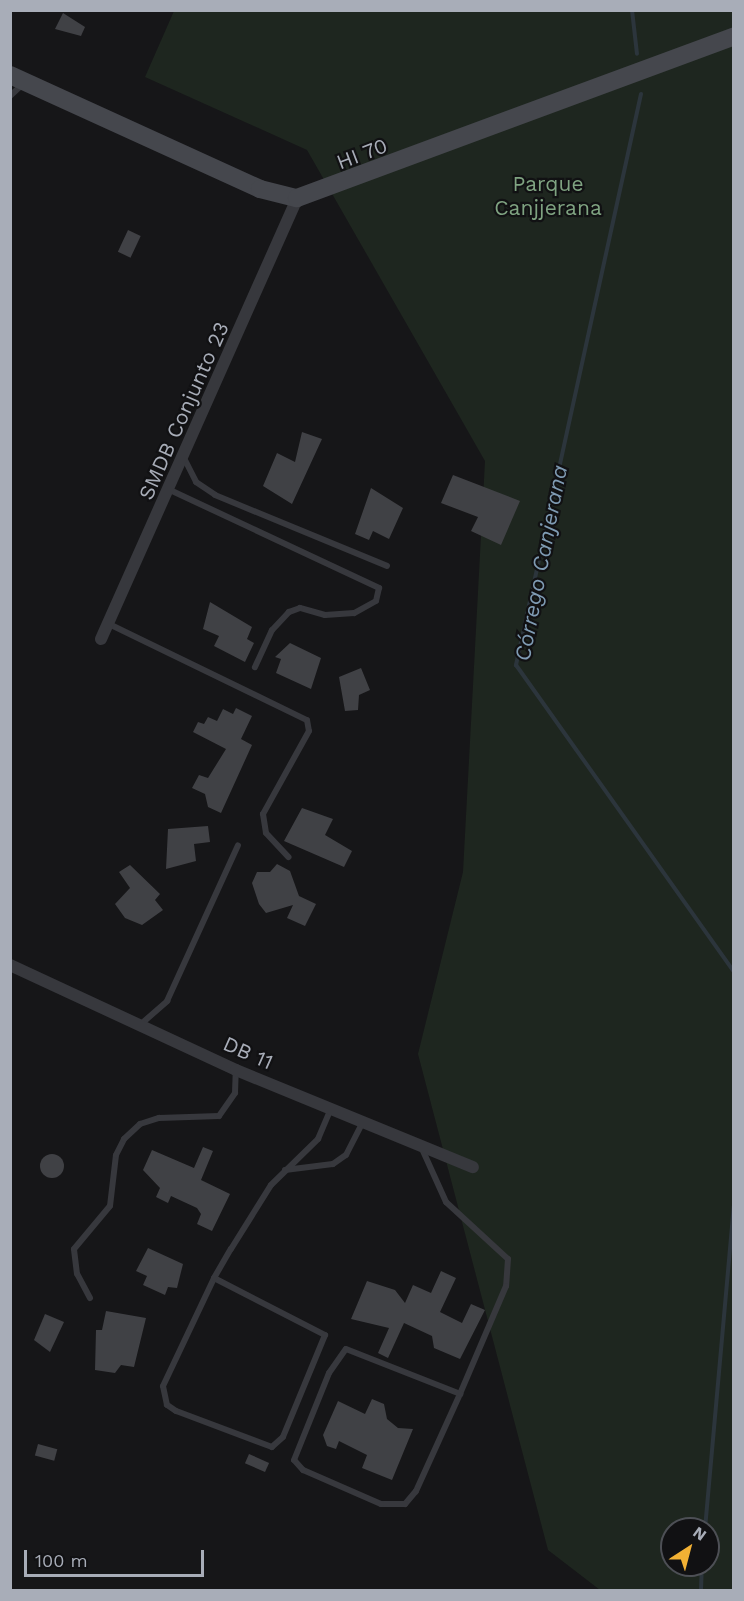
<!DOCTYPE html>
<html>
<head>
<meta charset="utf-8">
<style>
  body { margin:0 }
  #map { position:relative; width:744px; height:1601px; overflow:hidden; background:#161618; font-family:"Work Sans",sans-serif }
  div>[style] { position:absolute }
  .green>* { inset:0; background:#1e261f }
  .stream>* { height:4px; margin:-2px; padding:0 2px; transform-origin:2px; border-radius:2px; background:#2c353c }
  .building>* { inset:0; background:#404145; transform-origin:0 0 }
  .round { border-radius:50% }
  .lane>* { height:6px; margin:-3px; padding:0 3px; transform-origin:3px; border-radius:3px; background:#37383d }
  .street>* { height:12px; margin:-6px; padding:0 6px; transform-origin:6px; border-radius:6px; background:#37383d }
  .secondary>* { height:18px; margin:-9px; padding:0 9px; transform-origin:9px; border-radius:9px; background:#45474d }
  span { translate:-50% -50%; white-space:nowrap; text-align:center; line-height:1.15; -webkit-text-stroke:4.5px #111113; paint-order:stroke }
  .street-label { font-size:21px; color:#a8adb8 }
  .park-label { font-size:21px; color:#7fa381 }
  .water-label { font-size:22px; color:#7f9bb3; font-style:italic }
  .frame { position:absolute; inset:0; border:12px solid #a8adb8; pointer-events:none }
  .north { position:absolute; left:660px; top:1517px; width:60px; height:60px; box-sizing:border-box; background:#111113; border:2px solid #4d4f55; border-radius:50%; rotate:36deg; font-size:16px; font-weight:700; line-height:24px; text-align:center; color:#a8adb8 }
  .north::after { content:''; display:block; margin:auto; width:21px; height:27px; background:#f2b134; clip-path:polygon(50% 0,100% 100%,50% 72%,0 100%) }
  .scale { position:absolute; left:24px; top:1550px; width:180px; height:27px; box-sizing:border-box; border:3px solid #a8adb8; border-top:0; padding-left:8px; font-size:18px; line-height:21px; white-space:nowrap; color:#a8adb8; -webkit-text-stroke:4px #111113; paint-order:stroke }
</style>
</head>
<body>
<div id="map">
  <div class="green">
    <i style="clip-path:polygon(evenodd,174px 11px,733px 11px,733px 1590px,600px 1590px,548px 1550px,418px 1054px,463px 872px,485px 461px,307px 150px,145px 77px,174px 11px,672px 1529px,708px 1529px,708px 1565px,672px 1565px,672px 1529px)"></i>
  </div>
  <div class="stream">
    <i style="left:632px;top:10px;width:44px;rotate:83.5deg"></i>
    <i style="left:641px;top:94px;width:585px;rotate:102.35deg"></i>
    <i style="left:516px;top:665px;width:377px;rotate:54.6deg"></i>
    <i style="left:705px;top:1529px;width:324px;rotate:-84.9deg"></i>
    <i style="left:701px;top:1590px;width:25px;rotate:-88deg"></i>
  </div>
  <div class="building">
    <i style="clip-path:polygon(63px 13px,85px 27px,81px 36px,55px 29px)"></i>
    <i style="left:128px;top:230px;width:14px;height:24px;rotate:25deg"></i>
    <i style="clip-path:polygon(302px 432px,322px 439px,292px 504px,263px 486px,277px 453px,295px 462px)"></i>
    <i style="clip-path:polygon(453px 475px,520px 501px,501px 545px,471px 531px,478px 517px,441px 503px)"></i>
    <i style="clip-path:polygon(371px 488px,403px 508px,389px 539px,373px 531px,369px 540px,355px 534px)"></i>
    <i style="clip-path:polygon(210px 602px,252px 627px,247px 639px,254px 643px,245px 662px,214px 646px,219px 636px,203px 629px)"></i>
    <i style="clip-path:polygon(290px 643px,321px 658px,311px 689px,276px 673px,281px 659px,275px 657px)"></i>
    <i style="clip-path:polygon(361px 668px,370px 690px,359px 695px,358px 710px,345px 711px,339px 677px)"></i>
    <i style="clip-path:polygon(236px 708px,252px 716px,241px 739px,252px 745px,221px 813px,208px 807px,205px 794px,192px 788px,199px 775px,208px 778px,226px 749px,193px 732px,198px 722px,204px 724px,208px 717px,217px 721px,223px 709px,233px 714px)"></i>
    <i style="clip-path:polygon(302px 808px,333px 819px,325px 835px,352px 851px,344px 867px,284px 841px)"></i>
    <i style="clip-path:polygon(208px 826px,210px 842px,194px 844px,196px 861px,166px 869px,168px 829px)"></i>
    <i style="clip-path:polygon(277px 864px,290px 871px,299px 896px,316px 904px,305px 926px,287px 918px,293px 905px,266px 913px,259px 904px,252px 883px,257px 872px,270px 872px)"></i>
    <i style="clip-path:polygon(130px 865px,160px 894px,155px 900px,163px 910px,142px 925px,125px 918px,115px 904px,130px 888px,119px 872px)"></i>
    <i style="clip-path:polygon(203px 1147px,213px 1151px,201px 1180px,230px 1194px,212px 1231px,197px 1224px,201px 1214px,197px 1208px,171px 1196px,168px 1203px,156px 1197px,160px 1188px,143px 1170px,152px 1150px,194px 1168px)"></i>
    <i class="round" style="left:40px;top:1154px;width:24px;height:24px"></i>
    <i style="clip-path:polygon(148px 1248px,183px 1264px,177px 1288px,168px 1287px,165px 1295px,143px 1285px,147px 1276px,136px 1271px)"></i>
    <i style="clip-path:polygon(441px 1271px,456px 1278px,440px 1312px,462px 1323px,471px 1304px,485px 1310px,460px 1359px,434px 1348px,432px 1336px,404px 1323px,388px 1358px,378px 1353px,389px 1328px,351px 1319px,367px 1281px,395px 1290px,405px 1303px,413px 1285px,431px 1293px)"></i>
    <i style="clip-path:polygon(106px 1311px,146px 1318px,134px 1367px,121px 1365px,115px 1373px,95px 1370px,96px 1330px,102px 1330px)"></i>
    <i style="clip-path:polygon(45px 1314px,64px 1322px,50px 1352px,34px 1340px)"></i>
    <i style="clip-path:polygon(372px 1399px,384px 1404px,387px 1419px,398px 1428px,413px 1429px,392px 1480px,362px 1468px,367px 1455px,339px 1441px,336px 1449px,327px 1446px,323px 1435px,338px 1401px,365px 1414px)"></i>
    <i style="left:38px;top:1444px;width:20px;height:12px;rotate:15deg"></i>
    <i style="left:249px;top:1454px;width:22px;height:10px;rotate:24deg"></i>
  </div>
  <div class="lane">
    <i style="left:10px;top:96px;width:18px;rotate:-43deg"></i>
    <i style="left:184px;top:458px;width:27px;rotate:63deg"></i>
    <i style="left:196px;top:482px;width:23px;rotate:34deg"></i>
    <i style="left:215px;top:495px;width:186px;rotate:22.4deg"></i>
    <i style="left:170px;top:490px;width:231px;rotate:25.1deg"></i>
    <i style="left:379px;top:588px;width:13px;rotate:103deg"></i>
    <i style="left:376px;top:601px;width:25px;rotate:151deg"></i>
    <i style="left:354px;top:613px;width:29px;rotate:176deg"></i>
    <i style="left:325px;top:615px;width:26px;rotate:-164deg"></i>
    <i style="left:300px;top:608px;width:12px;rotate:160deg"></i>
    <i style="left:289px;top:612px;width:25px;rotate:133deg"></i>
    <i style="left:272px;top:630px;width:41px;rotate:114.7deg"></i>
    <i style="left:109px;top:624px;width:220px;rotate:25.9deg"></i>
    <i style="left:307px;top:720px;width:11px;rotate:80deg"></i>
    <i style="left:309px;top:731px;width:95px;rotate:119deg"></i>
    <i style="left:263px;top:814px;width:19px;rotate:81deg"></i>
    <i style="left:266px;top:833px;width:33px;rotate:47deg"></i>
    <i style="left:141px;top:1024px;width:35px;rotate:-41deg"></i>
    <i style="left:167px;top:1001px;width:171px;rotate:-65.5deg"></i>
    <i style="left:423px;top:1151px;width:56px;rotate:65.7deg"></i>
    <i style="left:446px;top:1202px;width:84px;rotate:42.6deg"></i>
    <i style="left:508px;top:1259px;width:27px;rotate:94deg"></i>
    <i style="left:506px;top:1286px;width:117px;rotate:113.1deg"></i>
    <i style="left:460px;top:1394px;width:107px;rotate:114.4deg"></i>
    <i style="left:416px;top:1491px;width:17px;rotate:130deg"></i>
    <i style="left:405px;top:1504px;width:24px;rotate:180deg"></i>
    <i style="left:381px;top:1504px;width:85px;rotate:-156.4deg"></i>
    <i style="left:303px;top:1470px;width:13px;rotate:-132deg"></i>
    <i style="left:294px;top:1460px;width:94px;rotate:-68.1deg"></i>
    <i style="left:329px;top:1373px;width:29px;rotate:-55deg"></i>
    <i style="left:346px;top:1349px;width:123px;rotate:21.5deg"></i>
    <i style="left:285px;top:1170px;width:48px;rotate:-7.1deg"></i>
    <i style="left:333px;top:1164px;width:16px;rotate:-35deg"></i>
    <i style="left:346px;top:1155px;width:35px;rotate:-63deg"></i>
    <i style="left:214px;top:1278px;width:125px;rotate:27.2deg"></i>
    <i style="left:325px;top:1335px;width:110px;rotate:112.4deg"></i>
    <i style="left:283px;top:1437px;width:15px;rotate:138deg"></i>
    <i style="left:272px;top:1447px;width:103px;rotate:-159.4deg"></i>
    <i style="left:176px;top:1411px;width:11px;rotate:-146deg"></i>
    <i style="left:167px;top:1405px;width:19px;rotate:-102deg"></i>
    <i style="left:163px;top:1386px;width:119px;rotate:-64.7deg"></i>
    <i style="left:214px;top:1278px;width:34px;rotate:-60deg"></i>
    <i style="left:231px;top:1249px;width:75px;rotate:-58deg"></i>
    <i style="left:271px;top:1185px;width:66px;rotate:-44.4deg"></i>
    <i style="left:318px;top:1139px;width:30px;rotate:-67deg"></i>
    <i style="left:90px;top:1298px;width:27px;rotate:-118deg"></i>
    <i style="left:77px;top:1274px;width:25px;rotate:-97deg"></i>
    <i style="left:74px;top:1249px;width:56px;rotate:-50.1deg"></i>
    <i style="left:110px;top:1206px;width:51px;rotate:-83.3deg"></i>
    <i style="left:116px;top:1155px;width:18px;rotate:-63deg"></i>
    <i style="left:124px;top:1139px;width:22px;rotate:-43deg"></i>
    <i style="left:140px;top:1124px;width:20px;rotate:-18deg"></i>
    <i style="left:159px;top:1118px;width:60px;rotate:-1.9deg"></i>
    <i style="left:219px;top:1116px;width:28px;rotate:-55deg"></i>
    <i style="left:235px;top:1093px;width:23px;rotate:-88deg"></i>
  </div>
  <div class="street">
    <i style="left:101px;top:639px;width:483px;rotate:-66deg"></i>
    <i style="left:10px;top:965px;width:249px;rotate:24.9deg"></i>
    <i style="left:236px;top:1070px;width:256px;rotate:22.3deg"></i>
  </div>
  <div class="secondary">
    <i style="left:10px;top:75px;width:275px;rotate:24.5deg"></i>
    <i style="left:260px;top:189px;width:38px;rotate:14deg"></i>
    <i style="left:297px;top:198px;width:466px;rotate:-20.3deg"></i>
  </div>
  <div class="street-label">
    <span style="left:362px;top:154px;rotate:-21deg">HI 70</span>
    <span style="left:184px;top:411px;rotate:-66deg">SMDB Conjunto 23</span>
    <span style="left:248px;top:1053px;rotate:24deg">DB 11</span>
  </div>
  <div class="park-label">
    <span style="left:548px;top:196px">Parque<br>Canjjerana</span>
  </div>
  <div class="water-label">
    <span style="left:541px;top:563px;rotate:-79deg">Córrego Canjerana</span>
  </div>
  <div class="frame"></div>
  <div class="north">N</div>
  <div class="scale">100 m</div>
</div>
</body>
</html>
